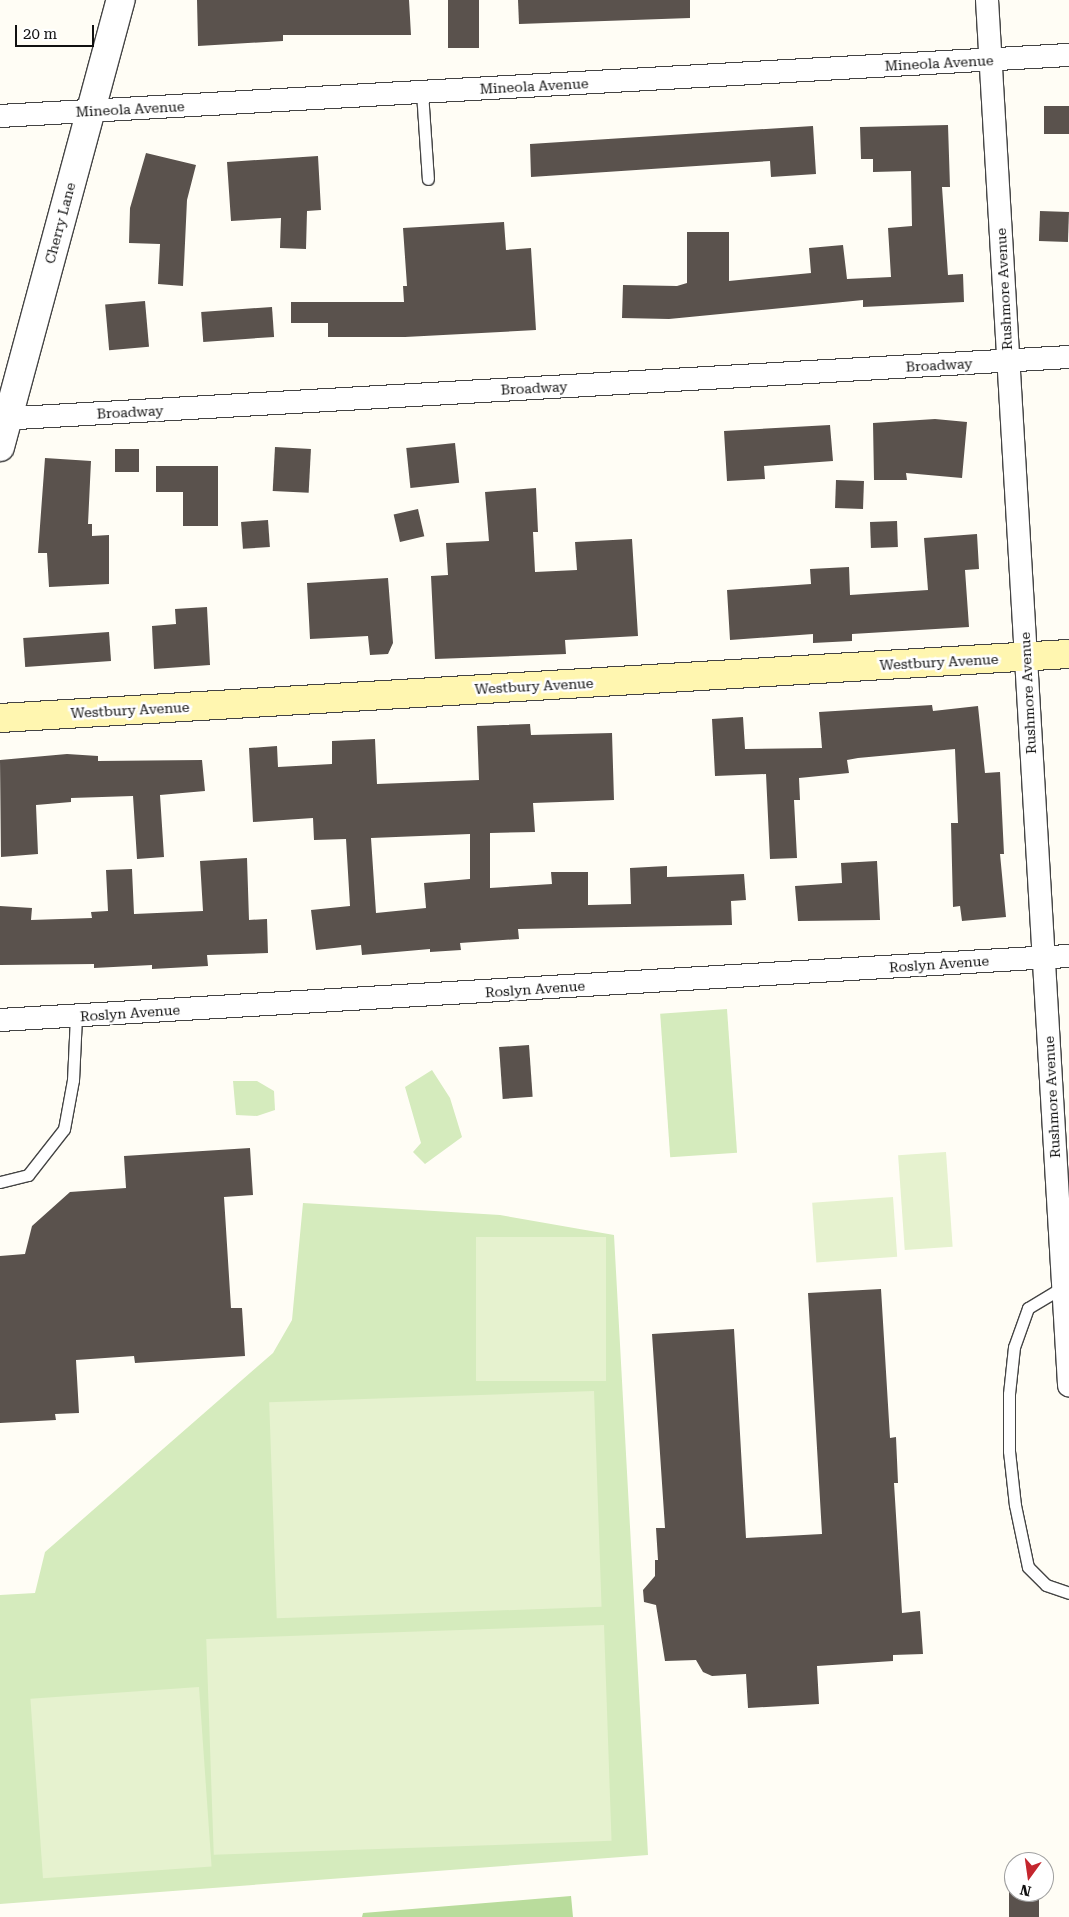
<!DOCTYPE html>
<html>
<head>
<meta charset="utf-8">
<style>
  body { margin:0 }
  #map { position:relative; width:1069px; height:1917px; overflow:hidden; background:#fffdf5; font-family:"Roboto Serif",serif }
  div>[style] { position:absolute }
  .green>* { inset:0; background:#d5ebbd; transform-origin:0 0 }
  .forest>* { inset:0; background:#b9dc9c }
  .pitch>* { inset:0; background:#e6f2cf; transform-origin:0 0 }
  .building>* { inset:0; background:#5a524d; transform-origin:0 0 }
  .roads { filter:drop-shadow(1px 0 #444) drop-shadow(-1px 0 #444) drop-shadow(0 1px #444) drop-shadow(0 -1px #444) }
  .service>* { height:11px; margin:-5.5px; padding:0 5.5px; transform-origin:5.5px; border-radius:5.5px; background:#fff }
  .minor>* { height:22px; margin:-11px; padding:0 11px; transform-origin:11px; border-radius:11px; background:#fff }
  .tertiary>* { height:28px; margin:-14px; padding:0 14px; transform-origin:14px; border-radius:14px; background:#fff }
  .secondary>* { height:28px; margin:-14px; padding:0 14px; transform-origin:14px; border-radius:14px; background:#fff6b0 }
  span { translate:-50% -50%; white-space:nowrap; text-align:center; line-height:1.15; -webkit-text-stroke:5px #fff; paint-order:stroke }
  .street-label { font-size:14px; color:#111 }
  .north { position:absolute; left:1004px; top:1852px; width:50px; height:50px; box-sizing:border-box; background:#fff; border:1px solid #a0a0a0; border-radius:50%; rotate:194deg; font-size:14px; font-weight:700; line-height:20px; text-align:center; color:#111 }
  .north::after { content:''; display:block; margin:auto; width:18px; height:22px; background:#c4262e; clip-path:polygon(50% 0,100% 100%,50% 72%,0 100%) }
  .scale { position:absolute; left:15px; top:25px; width:79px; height:22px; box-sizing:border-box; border:2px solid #111; border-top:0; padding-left:6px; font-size:15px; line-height:18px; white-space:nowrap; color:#111; -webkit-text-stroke:4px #fff; paint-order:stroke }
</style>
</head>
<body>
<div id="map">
  <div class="green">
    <i style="left:727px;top:1009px;width:144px;height:67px;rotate:86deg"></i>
    <i style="clip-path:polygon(432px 1070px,450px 1098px,462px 1137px,425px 1164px,413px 1152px,421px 1143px,405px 1087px)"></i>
    <i style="clip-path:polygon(233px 1081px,257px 1081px,274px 1091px,275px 1110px,257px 1116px,236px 1115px)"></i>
    <i style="clip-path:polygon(303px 1203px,500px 1215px,614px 1235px,648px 1855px,0 1904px,0 1595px,35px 1593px,45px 1552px,273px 1353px,292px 1320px)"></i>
  </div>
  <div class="forest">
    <i style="clip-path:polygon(571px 1896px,573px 1917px,362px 1917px,363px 1913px)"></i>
  </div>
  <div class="pitch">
    <i style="left:946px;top:1152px;width:95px;height:48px;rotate:86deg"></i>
    <i style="left:893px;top:1197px;width:60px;height:81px;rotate:86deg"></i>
    <i style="left:606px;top:1237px;width:144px;height:130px;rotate:90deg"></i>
    <i style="left:594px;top:1391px;width:216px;height:325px;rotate:88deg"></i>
    <i style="left:604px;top:1625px;width:216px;height:398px;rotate:88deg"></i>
    <i style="left:199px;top:1687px;width:180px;height:169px;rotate:86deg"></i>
  </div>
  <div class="building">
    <i style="clip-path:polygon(197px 0,409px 0,411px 35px,283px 35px,283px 41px,198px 46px)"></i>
    <i style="left:448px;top:0;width:31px;height:48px"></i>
    <i style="clip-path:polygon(518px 0,690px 0,690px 18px,519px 24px)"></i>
    <i style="left:1044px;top:106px;width:25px;height:28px"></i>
    <i style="clip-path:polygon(948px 125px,950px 187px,942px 187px,948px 275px,963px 274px,964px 302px,863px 307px,863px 300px,669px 319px,622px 318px,623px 285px,677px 286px,687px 283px,687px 232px,729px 232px,729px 281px,811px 273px,809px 248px,843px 245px,847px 279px,891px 277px,888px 228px,912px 226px,911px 171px,873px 172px,873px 159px,861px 159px,860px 127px)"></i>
    <i style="clip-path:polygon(813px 126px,816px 174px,771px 177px,770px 161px,531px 177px,530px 144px)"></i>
    <i style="clip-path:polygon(146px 153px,196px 165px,187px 200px,183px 286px,158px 284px,160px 244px,129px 243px,130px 208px)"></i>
    <i style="clip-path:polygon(318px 156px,321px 210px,307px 211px,306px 249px,280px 248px,281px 218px,231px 221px,227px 162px)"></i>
    <i style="left:1040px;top:211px;width:29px;height:30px;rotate:2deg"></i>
    <i style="clip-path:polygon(504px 222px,506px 250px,531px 248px,536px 330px,405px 337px,328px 337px,328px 323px,291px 323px,291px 302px,404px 302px,403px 286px,407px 286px,403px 228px)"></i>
    <i style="left:145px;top:301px;width:46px;height:40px;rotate:85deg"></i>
    <i style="left:272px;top:307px;width:30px;height:71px;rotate:86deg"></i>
    <i style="clip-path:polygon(935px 419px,967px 422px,962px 478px,906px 473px,907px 480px,874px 480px,873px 423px)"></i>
    <i style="clip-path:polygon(830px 425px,833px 461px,764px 466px,765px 479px,727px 481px,724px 431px)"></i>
    <i style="left:455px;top:443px;width:40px;height:49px;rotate:84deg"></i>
    <i style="left:275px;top:447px;width:36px;height:44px;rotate:3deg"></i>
    <i style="left:115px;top:449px;width:24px;height:23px"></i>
    <i style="clip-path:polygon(45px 458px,91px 461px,88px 524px,92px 524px,92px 536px,109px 535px,109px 584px,49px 587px,47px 553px,38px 553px)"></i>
    <i style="clip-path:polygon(156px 466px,218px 466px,218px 526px,183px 526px,183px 492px,156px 492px)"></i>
    <i style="left:836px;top:480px;width:28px;height:28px;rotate:2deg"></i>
    <i style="clip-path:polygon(536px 488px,538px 532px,533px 532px,535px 572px,577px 570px,575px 542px,632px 539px,638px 636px,565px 640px,566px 654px,435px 659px,431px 576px,448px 575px,446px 543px,489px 541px,485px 492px)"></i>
    <i style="left:418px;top:509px;width:28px;height:25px;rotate:77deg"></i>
    <i style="left:268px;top:520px;width:27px;height:27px;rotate:86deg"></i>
    <i style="left:897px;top:521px;width:26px;height:27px;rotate:88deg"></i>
    <i style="clip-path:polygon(977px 534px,979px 569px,965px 570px,969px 627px,852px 634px,852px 641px,813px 643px,813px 634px,730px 640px,727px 590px,811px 584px,810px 569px,849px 567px,850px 595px,928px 590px,924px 538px)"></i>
    <i style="clip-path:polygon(388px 578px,393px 643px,388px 654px,370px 655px,368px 636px,310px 639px,307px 583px)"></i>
    <i style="clip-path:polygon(207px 607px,210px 665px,154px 669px,152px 626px,176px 624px,175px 609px)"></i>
    <i style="left:109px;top:632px;width:29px;height:86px;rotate:86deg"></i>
    <i style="clip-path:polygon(932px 705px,933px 711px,978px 706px,985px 773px,1000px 772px,1004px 854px,1000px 854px,1006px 917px,962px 921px,960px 906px,953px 907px,951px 823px,958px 823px,955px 749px,858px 758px,847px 760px,849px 773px,799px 778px,800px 800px,794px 800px,797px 858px,770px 859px,766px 774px,715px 776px,712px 719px,743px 717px,745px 749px,822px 748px,819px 712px)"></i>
    <i style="clip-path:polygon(evenodd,530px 724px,531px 735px,612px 733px,614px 800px,533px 803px,535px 832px,490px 833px,490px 888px,552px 884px,551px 872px,588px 872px,588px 905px,631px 904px,630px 868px,667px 866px,667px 877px,744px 874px,746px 900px,731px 901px,732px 925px,518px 929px,519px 939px,460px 943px,461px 950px,430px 952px,430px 949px,362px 955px,361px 945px,316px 950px,311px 910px,350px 906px,346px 839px,314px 840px,313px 818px,253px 822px,249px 748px,277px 746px,278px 767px,332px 764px,332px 741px,375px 739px,377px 784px,479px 780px,477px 726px,530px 724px,470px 834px,470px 879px,424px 883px,426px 908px,376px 913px,371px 838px,470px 834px)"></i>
    <i style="clip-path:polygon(67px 754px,98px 756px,98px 761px,202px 760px,205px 791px,160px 795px,164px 857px,137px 859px,133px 796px,71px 798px,71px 802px,36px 805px,38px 854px,1px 857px,0 760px)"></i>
    <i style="clip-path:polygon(247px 858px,249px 920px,267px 919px,268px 953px,207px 955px,208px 966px,152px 969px,152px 965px,94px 968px,94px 964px,0 965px,0 906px,32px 908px,31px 920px,92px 918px,91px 912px,108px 911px,106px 870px,132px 869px,134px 914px,203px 911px,200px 861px)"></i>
    <i style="clip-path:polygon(877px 861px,880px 920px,798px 921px,795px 886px,842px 883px,841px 863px)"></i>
    <i style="left:529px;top:1045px;width:52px;height:30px;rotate:86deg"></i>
    <i style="clip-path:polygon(250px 1148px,253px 1195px,224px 1197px,231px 1308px,242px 1308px,245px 1356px,135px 1363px,134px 1356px,76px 1360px,79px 1413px,55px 1414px,56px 1420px,0 1423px,0 1256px,25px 1254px,32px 1226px,70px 1192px,126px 1188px,124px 1156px)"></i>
    <i style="clip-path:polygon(881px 1289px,890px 1438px,896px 1437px,898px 1483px,894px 1483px,902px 1613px,920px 1611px,923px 1654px,893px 1655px,893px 1661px,817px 1666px,819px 1704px,748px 1708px,746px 1674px,712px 1676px,703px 1672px,696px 1660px,665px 1661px,656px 1605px,644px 1602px,643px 1590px,655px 1576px,655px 1560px,658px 1560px,656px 1528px,665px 1528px,652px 1334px,734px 1329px,746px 1538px,822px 1534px,808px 1293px)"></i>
    <i style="left:1009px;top:1892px;width:30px;height:25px"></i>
  </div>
  <div class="roads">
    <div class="service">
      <i style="left:422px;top:92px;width:87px;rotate:86.1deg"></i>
      <i style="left:0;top:1182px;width:29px;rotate:-14deg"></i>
      <i style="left:28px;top:1175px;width:58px;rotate:-52deg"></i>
      <i style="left:64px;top:1129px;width:50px;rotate:-79.6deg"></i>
      <i style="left:73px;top:1080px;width:63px;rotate:-87.3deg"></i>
      <i style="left:1063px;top:1287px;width:41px;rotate:149deg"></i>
      <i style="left:1028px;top:1308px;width:41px;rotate:109.7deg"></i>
      <i style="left:1014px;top:1347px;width:47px;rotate:96.1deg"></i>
      <i style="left:1009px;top:1394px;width:57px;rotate:90deg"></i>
      <i style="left:1009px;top:1451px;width:54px;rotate:83.7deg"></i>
      <i style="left:1015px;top:1505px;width:63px;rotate:78.2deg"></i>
      <i style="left:1028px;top:1567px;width:25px;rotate:45deg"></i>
      <i style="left:1046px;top:1585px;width:24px;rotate:19deg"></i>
    </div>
    <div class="minor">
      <i style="left:987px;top:0;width:1388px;rotate:86.61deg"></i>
      <i style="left:0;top:116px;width:1071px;rotate:-3.27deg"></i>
      <i style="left:0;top:419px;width:1071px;rotate:-3.32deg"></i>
      <i style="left:0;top:1020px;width:1071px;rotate:-3.43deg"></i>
    </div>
    <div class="tertiary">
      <i style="left:0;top:447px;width:463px;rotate:-74.9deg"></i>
    </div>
    <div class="secondary">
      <i style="left:0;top:718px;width:1071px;rotate:-3.43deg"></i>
    </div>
  </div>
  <div class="street-label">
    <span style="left:939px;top:63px;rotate:-3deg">Mineola Avenue</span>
    <span style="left:534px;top:86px;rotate:-3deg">Mineola Avenue</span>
    <span style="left:130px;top:109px;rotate:-3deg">Mineola Avenue</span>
    <span style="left:60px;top:223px;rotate:-75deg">Cherry Lane</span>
    <span style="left:1004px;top:289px;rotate:-93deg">Rushmore Avenue</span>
    <span style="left:939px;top:365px;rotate:-3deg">Broadway</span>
    <span style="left:534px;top:388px;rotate:-3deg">Broadway</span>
    <span style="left:130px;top:412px;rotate:-3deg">Broadway</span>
    <span style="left:939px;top:662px;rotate:-3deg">Westbury Avenue</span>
    <span style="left:534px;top:686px;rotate:-3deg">Westbury Avenue</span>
    <span style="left:1028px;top:693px;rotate:-93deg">Rushmore Avenue</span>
    <span style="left:130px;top:710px;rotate:-3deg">Westbury Avenue</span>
    <span style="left:939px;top:964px;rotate:-4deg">Roslyn Avenue</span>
    <span style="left:535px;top:989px;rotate:-4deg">Roslyn Avenue</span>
    <span style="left:130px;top:1013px;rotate:-4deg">Roslyn Avenue</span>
    <span style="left:1052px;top:1097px;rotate:-93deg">Rushmore Avenue</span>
  </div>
  <div class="north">N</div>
  <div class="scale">20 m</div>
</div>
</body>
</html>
